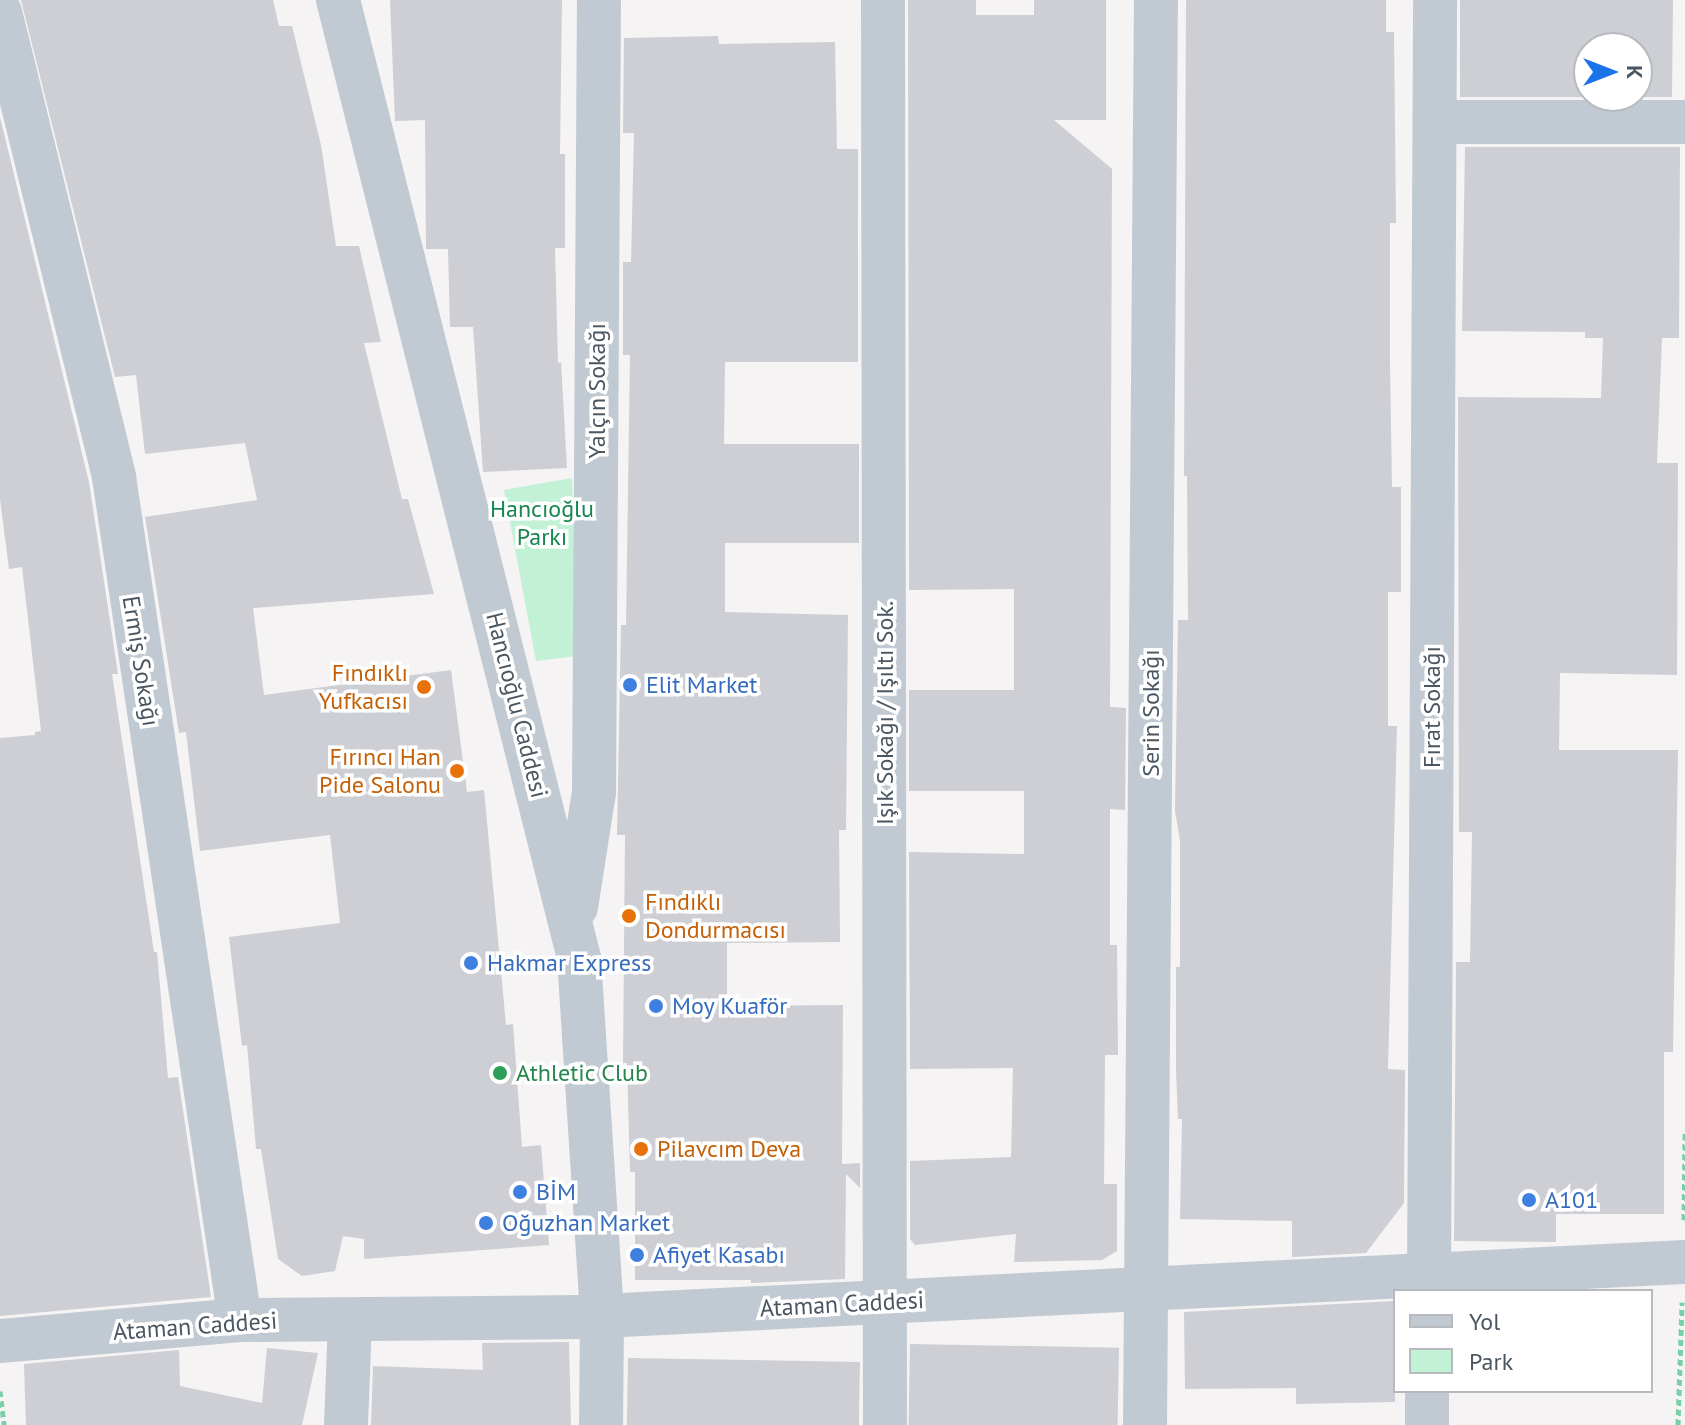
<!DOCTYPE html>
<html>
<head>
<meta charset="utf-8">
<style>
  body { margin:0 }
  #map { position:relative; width:1685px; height:1425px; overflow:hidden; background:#f5f3f3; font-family:"PT Sans",sans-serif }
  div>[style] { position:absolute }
  .green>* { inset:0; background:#c3f1d5 }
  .building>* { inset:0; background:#cdcfd5; transform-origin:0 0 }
  .path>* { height:5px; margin-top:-2.5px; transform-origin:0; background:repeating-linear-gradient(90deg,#7ad0a6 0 6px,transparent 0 10px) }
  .minor>* { height:44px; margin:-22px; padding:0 22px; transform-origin:22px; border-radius:22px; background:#c1cad2 }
  .dots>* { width:22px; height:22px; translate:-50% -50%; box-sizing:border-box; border:4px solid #fff; border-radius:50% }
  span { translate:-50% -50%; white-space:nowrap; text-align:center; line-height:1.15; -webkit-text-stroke:7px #fff; paint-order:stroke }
  .street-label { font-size:24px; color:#4a5661 }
  .park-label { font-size:24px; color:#17864f }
  .food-label { font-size:24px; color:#c56008 }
  .right { translate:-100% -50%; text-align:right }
  .left { translate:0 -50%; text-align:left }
  .shop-label { font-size:24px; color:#366cbe }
  .leisure-label { font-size:24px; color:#27864d }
  .legend { position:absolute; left:1393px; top:1289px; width:260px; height:104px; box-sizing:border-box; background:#fff; border:2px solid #b7bbc0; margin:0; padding:10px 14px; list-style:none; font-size:24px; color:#4a5661 }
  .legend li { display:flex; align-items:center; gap:16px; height:40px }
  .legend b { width:40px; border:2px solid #b7bbc0 }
  .north { position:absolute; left:1573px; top:32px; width:80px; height:80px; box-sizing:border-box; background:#fff; border:2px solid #b7bbc0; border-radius:50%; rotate:90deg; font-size:22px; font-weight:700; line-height:32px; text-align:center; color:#4a5661 }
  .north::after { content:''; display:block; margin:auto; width:28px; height:36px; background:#1a73e8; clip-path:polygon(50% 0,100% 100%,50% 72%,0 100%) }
</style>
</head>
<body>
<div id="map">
  <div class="green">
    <i style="clip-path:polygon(572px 478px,578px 656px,536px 661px,504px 490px)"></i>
  </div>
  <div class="building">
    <i style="clip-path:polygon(21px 0,273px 0,279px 26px,292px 26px,321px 145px,336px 246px,359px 246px,381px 342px,364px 343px,402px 499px,408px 499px,434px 594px,253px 608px,264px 695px,451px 670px,467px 792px,484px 790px,506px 1025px,513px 1024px,522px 1147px,541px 1145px,549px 1245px,364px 1259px,364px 1239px,343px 1236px,335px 1271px,302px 1276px,278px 1259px,261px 1149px,256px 1149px,247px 1045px,242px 1046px,229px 937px,340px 923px,330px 835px,200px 851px,186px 732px,179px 733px,145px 517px,257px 500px,245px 443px,145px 454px,136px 375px,115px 377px)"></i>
    <i style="clip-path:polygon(390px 0,562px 0,560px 154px,565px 154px,565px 248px,555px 248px,558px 363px,561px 362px,567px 468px,483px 472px,473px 327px,450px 327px,448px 249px,426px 249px,425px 120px,395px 121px)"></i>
    <i style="clip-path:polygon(908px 0,976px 0,976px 15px,1034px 15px,1034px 0,1106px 0,1106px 120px,1054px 120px,1112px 169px,1110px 707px,1126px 708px,1125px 810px,1110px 809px,1110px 945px,1117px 945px,1118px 1055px,1105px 1055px,1104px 1184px,1117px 1184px,1117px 1251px,1102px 1260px,1014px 1262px,1016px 1234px,915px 1245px,910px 1239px,910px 1161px,1011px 1157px,1013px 1068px,910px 1069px,909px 852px,1024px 854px,1024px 791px,909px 791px,909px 690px,1014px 690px,1014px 589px,909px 590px)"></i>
    <i style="clip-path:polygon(1186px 0,1386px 0,1386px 32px,1394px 32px,1396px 223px,1390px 223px,1390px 365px,1392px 487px,1401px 487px,1401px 592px,1388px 592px,1388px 726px,1397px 726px,1388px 1069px,1405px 1070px,1404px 1203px,1366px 1253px,1292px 1257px,1292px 1221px,1180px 1219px,1182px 1119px,1178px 1119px,1176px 1072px,1176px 967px,1180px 967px,1180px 841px,1175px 811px,1178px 620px,1188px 620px,1187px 476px,1184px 476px)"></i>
    <i style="clip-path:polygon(evenodd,1460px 0,1673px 0,1672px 97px,1460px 97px,1460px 0,1589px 48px,1637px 48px,1637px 96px,1589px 96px,1589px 48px)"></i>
    <i style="clip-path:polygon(718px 36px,719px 44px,835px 42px,837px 149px,858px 149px,858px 362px,725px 362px,724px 444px,859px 444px,859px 543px,725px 543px,725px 612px,848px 615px,846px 830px,839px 830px,840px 942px,727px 943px,727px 1006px,843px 1005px,842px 1164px,860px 1163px,860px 1188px,846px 1174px,845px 1279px,751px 1283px,751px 1280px,635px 1280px,635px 1172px,630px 1172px,627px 1063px,623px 1063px,625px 835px,617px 835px,621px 625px,626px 625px,630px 355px,623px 355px,623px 262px,631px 262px,634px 133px,623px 133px,624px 38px)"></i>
    <i style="clip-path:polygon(0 117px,89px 482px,118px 674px,112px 674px,154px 952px,157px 952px,168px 1078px,178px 1077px,211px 1297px,0 1316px,0 738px,35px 735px,35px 732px,41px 731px,22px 567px,9px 569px,0 499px)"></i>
    <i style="clip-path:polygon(1465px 147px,1680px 147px,1679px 338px,1662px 338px,1657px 463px,1678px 463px,1677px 675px,1560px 673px,1559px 750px,1678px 750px,1673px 1052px,1664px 1052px,1664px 1214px,1556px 1214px,1556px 1242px,1454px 1241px,1456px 962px,1470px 962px,1472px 832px,1459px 832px,1458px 397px,1601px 398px,1603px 338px,1585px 338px,1585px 332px,1462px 331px)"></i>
    <i style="clip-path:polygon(1395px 1301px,1395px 1402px,1296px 1404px,1296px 1388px,1185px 1389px,1184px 1312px)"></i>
    <i style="clip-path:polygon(569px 1342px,571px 1425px,371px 1425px,373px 1366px,483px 1370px,482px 1343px)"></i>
    <i style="left:910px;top:1344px;width:209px;height:81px;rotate:1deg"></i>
    <i style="clip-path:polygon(267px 1348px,318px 1353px,302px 1425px,26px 1425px,24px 1364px,179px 1350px,180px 1386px,262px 1403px)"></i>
    <i style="left:628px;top:1358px;width:232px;height:67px;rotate:1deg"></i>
  </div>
  <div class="path">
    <i style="left:1684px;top:1220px;width:87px;rotate:-89.3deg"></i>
    <i style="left:0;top:1391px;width:34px;rotate:83deg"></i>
    <i style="left:1678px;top:1425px;width:123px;rotate:-88.1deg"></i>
  </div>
  <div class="minor">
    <i style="left:338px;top:0;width:988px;rotate:75.88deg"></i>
    <i style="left:579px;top:958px;width:358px;rotate:86.3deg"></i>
    <i style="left:602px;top:1315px;width:110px;rotate:90.5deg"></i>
    <i style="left:883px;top:0;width:1425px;rotate:89.92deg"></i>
    <i style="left:0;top:12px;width:479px;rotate:76.2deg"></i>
    <i style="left:114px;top:477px;width:852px;rotate:81.5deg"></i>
    <i style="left:1436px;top:122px;width:249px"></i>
    <i style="left:576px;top:907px;width:116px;rotate:-81.1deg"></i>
    <i style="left:594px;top:792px;width:792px;rotate:-89.64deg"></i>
    <i style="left:1429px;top:1291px;width:1291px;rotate:-89.73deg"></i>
    <i style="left:0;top:1341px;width:241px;rotate:-5deg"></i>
    <i style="left:240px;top:1320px;width:341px;rotate:-0.5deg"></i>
    <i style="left:581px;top:1317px;width:1105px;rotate:-2.85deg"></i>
    <i style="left:346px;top:1425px;width:104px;rotate:-87.8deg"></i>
    <i style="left:1145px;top:1425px;width:1425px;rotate:-89.56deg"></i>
    <i style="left:1427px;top:1425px;width:34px;rotate:-90deg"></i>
  </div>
  <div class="dots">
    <i style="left:630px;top:685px;background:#3f7fe0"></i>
    <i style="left:424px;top:687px;background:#e8710a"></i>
    <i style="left:457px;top:771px;background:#e8710a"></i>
    <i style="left:629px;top:916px;background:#e8710a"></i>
    <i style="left:471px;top:963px;background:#3f7fe0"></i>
    <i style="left:656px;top:1006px;background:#3f7fe0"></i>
    <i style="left:500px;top:1073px;background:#2e9e5b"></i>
    <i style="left:641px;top:1149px;background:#e8710a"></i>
    <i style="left:520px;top:1192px;background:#3f7fe0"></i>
    <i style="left:1529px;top:1200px;background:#3f7fe0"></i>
    <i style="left:486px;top:1223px;background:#3f7fe0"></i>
    <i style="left:637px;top:1255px;background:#3f7fe0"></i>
  </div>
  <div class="street-label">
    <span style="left:597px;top:391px;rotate:-90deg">Yalçın Sokağı</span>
    <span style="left:141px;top:661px;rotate:81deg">Ermiş Sokağı</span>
    <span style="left:517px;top:705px;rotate:76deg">Hancıoğlu Caddesi</span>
    <span style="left:1432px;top:707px;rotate:-90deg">Fırat Sokağı</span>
    <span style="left:885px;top:713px;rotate:-90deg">Işık Sokağı / Işıltı Sok.</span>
    <span style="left:1151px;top:713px;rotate:-90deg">Serin Sokağı</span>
    <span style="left:842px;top:1304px;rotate:-3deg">Ataman Caddesi</span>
    <span style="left:195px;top:1326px;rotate:-4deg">Ataman Caddesi</span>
  </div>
  <div class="park-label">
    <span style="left:542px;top:523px">Hancıoğlu<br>Parkı</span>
  </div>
  <div class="food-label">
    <span class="right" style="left:408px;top:687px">Fındıklı<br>Yufkacısı</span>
    <span class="right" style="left:441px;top:771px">Fırıncı Han<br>Pide Salonu</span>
    <span class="left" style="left:645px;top:916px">Fındıklı<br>Dondurmacısı</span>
    <span class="left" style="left:657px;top:1149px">Pilavcım Deva</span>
  </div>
  <div class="shop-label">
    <span class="left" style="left:646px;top:685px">Elit Market</span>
    <span class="left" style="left:487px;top:963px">Hakmar Express</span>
    <span class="left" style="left:672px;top:1006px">Moy Kuaför</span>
    <span class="left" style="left:536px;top:1192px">BİM</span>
    <span class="left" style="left:1545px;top:1200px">A101</span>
    <span class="left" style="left:502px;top:1223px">Oğuzhan Market</span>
    <span class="left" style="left:653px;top:1255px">Afiyet Kasabı</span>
  </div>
  <div class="leisure-label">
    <span class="left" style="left:516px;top:1073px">Athletic Club</span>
  </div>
  <ul class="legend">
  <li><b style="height:10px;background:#c1cad2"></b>Yol</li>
  <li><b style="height:22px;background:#c3f1d5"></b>Park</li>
  </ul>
  <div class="north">K</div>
</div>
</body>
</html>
